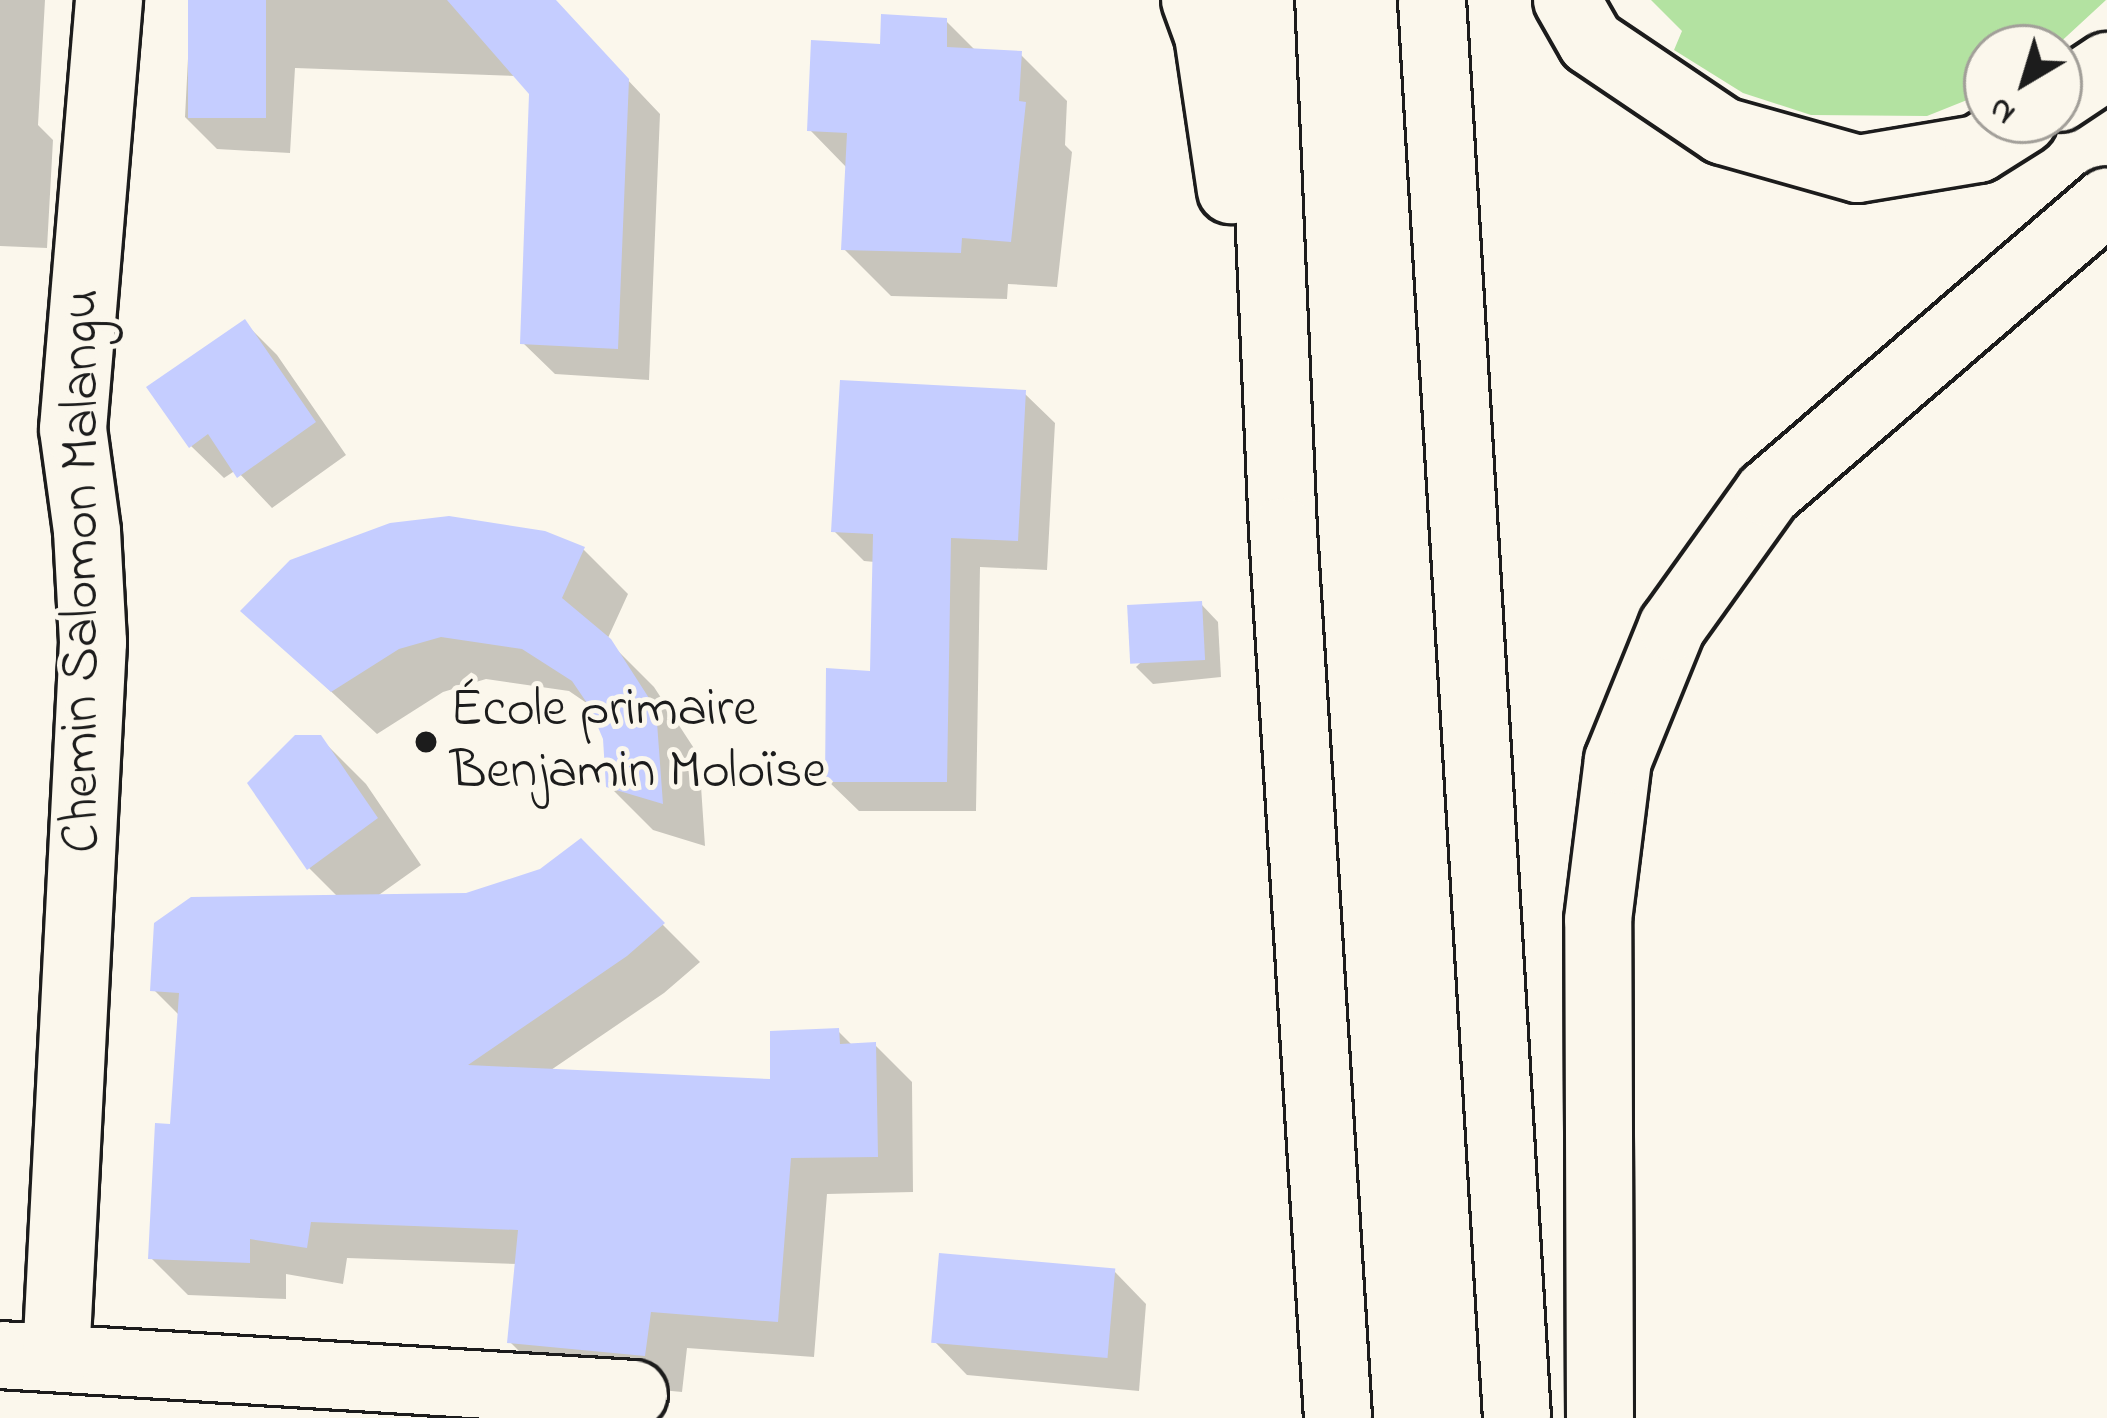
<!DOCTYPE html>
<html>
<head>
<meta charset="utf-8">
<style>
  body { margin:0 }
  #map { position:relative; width:2107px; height:1418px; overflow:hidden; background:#fbf7ec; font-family:"Indie Flower",sans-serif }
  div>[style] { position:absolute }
  .green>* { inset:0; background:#b3e2a1 }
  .shadow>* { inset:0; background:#0003 }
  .building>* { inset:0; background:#c5cdff; transform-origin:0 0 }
  .roads { filter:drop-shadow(3px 0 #1c1c1c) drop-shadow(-3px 0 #1c1c1c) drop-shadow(0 3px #1c1c1c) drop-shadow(0 -3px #1c1c1c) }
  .street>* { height:66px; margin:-33px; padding:0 33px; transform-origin:33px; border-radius:33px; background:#fbf7ec }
  .highway>* { height:66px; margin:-33px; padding:0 33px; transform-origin:33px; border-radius:33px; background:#fbf7ec }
  .dots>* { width:33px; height:33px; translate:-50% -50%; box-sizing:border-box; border:6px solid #fbf7ec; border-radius:50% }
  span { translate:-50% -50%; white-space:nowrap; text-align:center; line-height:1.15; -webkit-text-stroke:10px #fbf7ec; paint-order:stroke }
  .street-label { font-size:54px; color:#1c1c1c }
  .poi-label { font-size:54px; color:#1c1c1c }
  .left { translate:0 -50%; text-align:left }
  .north { position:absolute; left:1963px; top:24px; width:120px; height:120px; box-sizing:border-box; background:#fbf7ec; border:3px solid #a29f99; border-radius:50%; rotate:218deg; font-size:33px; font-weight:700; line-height:48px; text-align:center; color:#1c1c1c }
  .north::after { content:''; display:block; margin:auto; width:42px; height:54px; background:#1c1c1c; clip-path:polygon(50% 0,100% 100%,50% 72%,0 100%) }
</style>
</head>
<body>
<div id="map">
  <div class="green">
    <i style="clip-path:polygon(1651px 0,2106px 0,2054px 48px,1987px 48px,1987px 92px,1927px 116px,1811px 115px,1743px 93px,1674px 50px,1682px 31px)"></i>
  </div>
  <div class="shadow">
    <i style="clip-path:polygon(0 0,45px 0,38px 125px,53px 140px,47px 248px,0 246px)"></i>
    <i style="clip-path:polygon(191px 0,552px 0,660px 114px,649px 380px,555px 374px,523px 343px,532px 93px,517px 76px,295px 68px,290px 153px,217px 149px,185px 117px)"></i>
    <i style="clip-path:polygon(946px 21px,977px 52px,1020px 54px,1067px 101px,1065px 145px,1072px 152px,1057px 287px,1008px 284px,1007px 299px,891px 296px,844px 249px,848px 169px,810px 130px,883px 47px)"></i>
    <i style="clip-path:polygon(245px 323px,277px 355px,346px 455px,272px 508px,236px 470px,224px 478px,191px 446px)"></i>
    <i style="clip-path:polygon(1024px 393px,1055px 423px,1047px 570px,980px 567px,976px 811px,859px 811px,828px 781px,873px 674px,875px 562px,864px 561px,834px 531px)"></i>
    <i style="clip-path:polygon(544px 534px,584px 550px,628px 594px,607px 640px,654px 687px,699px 756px,705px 846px,653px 830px,609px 786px,606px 738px,588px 704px,569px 691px,486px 679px,443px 692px,377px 734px,244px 611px)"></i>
    <i style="clip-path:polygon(1201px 604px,1218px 622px,1221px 677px,1153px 684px,1136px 667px)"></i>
    <i style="clip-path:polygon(320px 738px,366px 784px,421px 865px,376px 897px,467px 896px,541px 872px,580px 842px,700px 962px,664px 993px,548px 1072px,773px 1083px,838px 1031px,853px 1046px,875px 1045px,912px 1082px,913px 1192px,827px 1194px,814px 1357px,687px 1348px,682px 1392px,547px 1379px,510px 1342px,518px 1264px,347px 1258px,343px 1284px,286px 1274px,286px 1299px,188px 1295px,151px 1258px,173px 1127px,181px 1017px,154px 990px,339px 898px,309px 868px)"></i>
    <i style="clip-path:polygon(1114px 1271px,1146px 1304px,1139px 1391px,967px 1375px,935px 1342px)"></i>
  </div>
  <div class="building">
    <i style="left:188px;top:0;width:78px;height:118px"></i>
    <i style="clip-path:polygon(447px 0,556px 0,629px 79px,618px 349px,520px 344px,529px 94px)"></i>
    <i style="clip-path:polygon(881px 14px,947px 18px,947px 47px,1022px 51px,1019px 101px,1026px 102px,1011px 242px,962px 238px,961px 253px,841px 250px,847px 133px,807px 131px,811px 40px,880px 44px)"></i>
    <i style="clip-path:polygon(245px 319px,316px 422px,237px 478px,208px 434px,189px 448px,146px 387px)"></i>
    <i style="clip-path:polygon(840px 380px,1026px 390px,1018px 541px,951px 538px,947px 782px,825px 782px,826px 668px,870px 671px,873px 534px,831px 532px)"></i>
    <i style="clip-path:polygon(449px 516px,545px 531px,585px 547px,562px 598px,611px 639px,656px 709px,663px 804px,606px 787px,603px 739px,589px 706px,572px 681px,522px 649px,441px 637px,399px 649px,331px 692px,240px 611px,290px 560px,390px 523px)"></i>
    <i style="left:1202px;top:601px;width:59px;height:75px;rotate:87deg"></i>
    <i style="clip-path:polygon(295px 735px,321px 735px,378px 818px,307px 870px,247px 783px)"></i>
    <i style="clip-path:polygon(581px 838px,665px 923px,627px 956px,468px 1065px,770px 1079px,770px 1031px,839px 1028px,840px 1044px,876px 1042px,878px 1157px,791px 1158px,778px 1322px,651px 1312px,645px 1356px,507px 1343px,518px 1230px,311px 1222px,307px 1248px,250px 1239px,250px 1263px,148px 1259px,155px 1123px,170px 1124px,179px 993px,150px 991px,154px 923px,191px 897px,466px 893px,540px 869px)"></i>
    <i style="left:939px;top:1253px;width:177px;height:90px;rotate:5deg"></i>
  </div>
  <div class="roads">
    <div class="street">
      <i style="left:0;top:1355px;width:635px;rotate:3.52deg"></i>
      <i style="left:56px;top:1358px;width:717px;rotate:-87.04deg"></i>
      <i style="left:93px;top:642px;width:111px;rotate:-93.1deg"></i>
      <i style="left:87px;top:531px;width:103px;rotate:-97.8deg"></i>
      <i style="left:73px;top:429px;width:431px;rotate:-85.2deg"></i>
    </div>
    <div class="highway">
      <i style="left:1195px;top:0;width:37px;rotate:70deg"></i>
      <i style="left:1208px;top:35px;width:157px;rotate:81.6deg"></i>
      <i style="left:1260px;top:0;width:531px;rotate:87.52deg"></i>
      <i style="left:1283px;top:531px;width:889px;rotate:86.45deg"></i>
      <i style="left:1432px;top:0;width:1421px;rotate:86.57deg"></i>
      <i style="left:1567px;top:0;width:48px;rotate:60.3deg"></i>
      <i style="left:1591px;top:42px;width:159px;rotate:34deg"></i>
      <i style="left:1723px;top:131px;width:140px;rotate:15.7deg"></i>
      <i style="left:1858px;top:169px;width:122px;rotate:-9.5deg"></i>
      <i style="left:1978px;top:149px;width:54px;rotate:-32.2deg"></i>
      <i style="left:2059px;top:98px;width:58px;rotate:-33.7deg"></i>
      <i style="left:1600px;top:1418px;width:498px;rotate:-90.2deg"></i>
      <i style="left:1598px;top:920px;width:161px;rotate:-82.9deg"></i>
      <i style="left:1618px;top:760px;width:144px;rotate:-67.9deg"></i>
      <i style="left:1672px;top:627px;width:165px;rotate:-54.4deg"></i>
      <i style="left:1768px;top:493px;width:447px;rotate:-40.7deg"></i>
    </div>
  </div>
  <div class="dots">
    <i style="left:426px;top:742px;background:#1c1c1c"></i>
  </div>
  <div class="street-label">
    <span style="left:83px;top:571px;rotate:-90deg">Chemin Salomon Malangu</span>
  </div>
  <div class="poi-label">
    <span class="left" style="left:450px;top:742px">École primaire<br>Benjamin Moloïse</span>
  </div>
  <div class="north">N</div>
</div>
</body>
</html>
